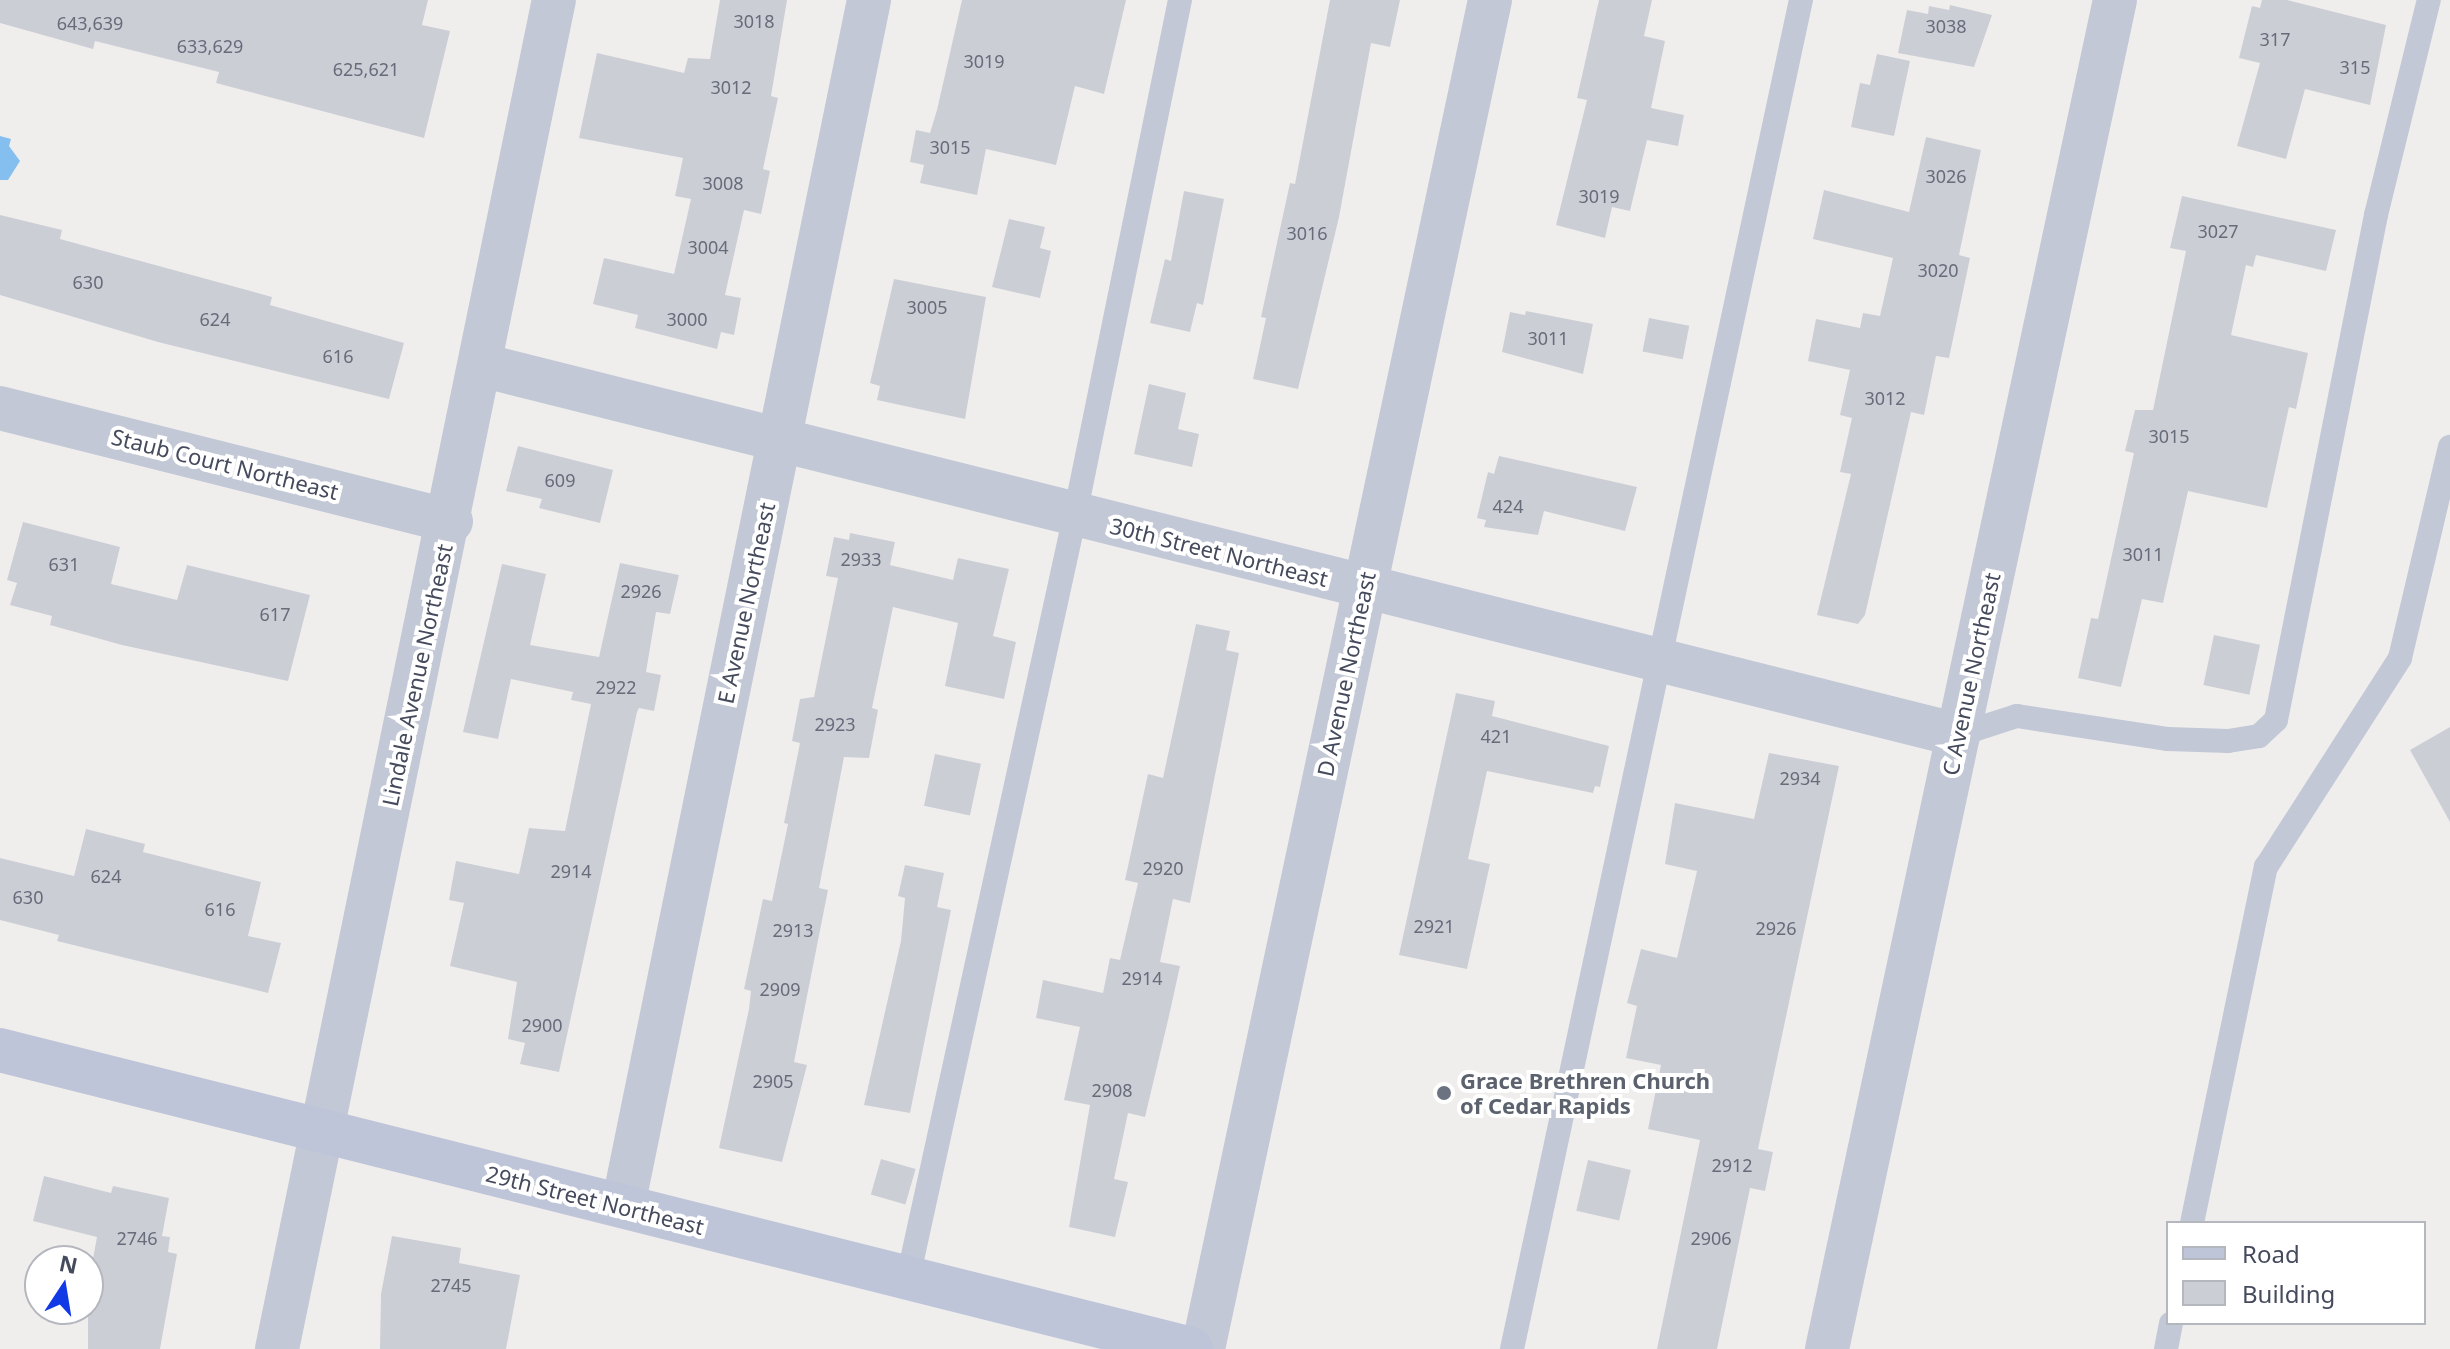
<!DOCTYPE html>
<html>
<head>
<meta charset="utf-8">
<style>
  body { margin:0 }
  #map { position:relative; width:2450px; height:1349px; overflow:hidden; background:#f0eeed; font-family:"Noto Sans",sans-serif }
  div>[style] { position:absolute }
  .water>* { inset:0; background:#84bfef }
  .building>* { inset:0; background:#ccced6; transform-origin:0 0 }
  .lane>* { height:24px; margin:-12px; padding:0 12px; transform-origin:12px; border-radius:12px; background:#c3c8d6 }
  .street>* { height:44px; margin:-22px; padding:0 22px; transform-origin:22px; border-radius:22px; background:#c3c8d6 }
  .secondary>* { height:44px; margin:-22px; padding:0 22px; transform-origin:22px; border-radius:22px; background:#bfc5d8 }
  .dots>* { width:22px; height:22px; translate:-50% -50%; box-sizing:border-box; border:4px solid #fff; border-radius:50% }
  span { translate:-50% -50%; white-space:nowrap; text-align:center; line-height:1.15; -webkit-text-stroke:8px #fff; paint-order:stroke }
  .number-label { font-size:18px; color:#676c7a }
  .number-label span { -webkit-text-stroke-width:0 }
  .street-label { font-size:22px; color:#454b5c }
  .worship-label { font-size:22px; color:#5b616d; font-weight:700 }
  .left { translate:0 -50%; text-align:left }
  .legend { position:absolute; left:2166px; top:1221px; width:260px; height:104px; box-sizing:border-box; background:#fff; border:2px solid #b5b7be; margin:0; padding:10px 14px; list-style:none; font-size:24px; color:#454b5c }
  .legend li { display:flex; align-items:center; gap:16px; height:40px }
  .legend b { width:40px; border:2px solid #b5b7be }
  .north { position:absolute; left:24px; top:1245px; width:80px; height:80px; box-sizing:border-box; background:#fff; border:2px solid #b5b7be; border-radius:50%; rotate:12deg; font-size:22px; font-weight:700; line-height:32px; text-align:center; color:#454b5c }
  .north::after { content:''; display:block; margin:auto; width:28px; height:36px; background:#113ae6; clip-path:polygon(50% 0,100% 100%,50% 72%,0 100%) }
</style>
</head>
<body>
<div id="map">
  <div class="water">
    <i style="clip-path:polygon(0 136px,11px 139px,9px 146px,20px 161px,8px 180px,0 180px)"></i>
  </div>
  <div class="building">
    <i style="clip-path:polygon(0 0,428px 0,422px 25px,450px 31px,424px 138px,216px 83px,219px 72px,95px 41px,93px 49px,0 23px)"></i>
    <i style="clip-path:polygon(720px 0,787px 0,771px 96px,778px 98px,763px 169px,770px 171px,761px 214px,744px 210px,725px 295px,741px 298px,734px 335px,721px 332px,717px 349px,635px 328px,638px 315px,593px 304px,604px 258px,674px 274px,691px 199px,675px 196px,683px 158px,579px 138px,597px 53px,684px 73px,688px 58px,710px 59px)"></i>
    <i style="clip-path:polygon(962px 0,1126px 0,1104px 94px,1075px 86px,1056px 165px,986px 149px,977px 195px,920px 183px,924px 165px,910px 162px,916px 130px,930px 133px,937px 110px)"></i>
    <i style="clip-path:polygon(1330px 0,1400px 0,1390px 47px,1371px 43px,1339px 217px,1298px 389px,1253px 379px,1266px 318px,1261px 317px,1290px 183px,1295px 184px)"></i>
    <i style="clip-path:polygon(1599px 0,1652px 0,1644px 36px,1665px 41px,1651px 108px,1684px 115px,1678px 146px,1647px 140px,1630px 211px,1612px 207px,1605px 238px,1556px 225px,1587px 100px,1577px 98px)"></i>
    <i style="clip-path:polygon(2262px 0,2287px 0,2386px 25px,2370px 105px,2305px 89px,2286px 159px,2237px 146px,2260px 63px,2239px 58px,2252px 6px,2260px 8px)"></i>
    <i style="clip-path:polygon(1950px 5px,1992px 15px,1974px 67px,1898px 53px,1907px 10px,1928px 14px,1929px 6px,1949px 10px)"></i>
    <i style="clip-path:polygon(1877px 54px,1910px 61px,1894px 136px,1851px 127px,1860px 83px,1870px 85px)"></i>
    <i style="clip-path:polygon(1926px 137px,1981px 150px,1959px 255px,1970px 258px,1949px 358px,1936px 356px,1924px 415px,1911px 412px,1865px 615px,1858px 624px,1817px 615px,1851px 474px,1840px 472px,1852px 418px,1840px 415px,1850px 370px,1808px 361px,1816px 319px,1860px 328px,1863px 313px,1880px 316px,1893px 258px,1813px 239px,1824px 190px,1909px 212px)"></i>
    <i style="clip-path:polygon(1184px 191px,1224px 199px,1203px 305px,1197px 303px,1190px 332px,1150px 323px,1165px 259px,1171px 261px)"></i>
    <i style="clip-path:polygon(2182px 196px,2336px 230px,2326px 271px,2256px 255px,2253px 267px,2246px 265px,2231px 335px,2308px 353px,2296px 409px,2289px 407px,2267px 508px,2188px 491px,2163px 603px,2142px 599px,2121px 687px,2078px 678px,2091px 618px,2098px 619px,2134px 453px,2125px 451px,2135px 410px,2153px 410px,2186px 251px,2170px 248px)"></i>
    <i style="clip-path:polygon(0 215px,62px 230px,60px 239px,272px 297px,270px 305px,404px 343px,389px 399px,158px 342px,0 295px)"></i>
    <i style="clip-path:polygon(1009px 219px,1045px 227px,1040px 248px,1051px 251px,1040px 298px,992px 287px)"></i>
    <i style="clip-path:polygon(894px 279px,986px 297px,965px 419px,877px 400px,880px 386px,870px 383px)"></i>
    <i style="clip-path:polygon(1526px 311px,1593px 324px,1583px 374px,1502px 352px,1510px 312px,1525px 315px)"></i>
    <i style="left:1649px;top:318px;width:41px;height:34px;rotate:11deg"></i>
    <i style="clip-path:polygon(1149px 384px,1186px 393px,1178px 429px,1199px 434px,1192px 467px,1134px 454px)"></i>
    <i style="clip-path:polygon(518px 446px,613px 470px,600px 523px,539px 508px,542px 499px,506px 491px)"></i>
    <i style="clip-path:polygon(1499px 456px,1637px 487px,1625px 531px,1544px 511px,1538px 535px,1484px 527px,1486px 520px,1477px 518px,1488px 472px,1494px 474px)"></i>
    <i style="clip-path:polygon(23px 522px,120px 547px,111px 584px,177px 600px,187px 565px,310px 595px,288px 681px,122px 645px,50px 625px,52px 616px,10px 605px,17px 583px,7px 580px)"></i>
    <i style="clip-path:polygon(850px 533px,895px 542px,890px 565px,953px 580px,958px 558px,1009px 569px,993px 636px,1016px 642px,1004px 699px,945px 686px,958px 623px,893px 607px,872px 708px,878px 710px,869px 758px,844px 757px,819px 888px,828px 890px,794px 1062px,807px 1065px,782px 1162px,719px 1148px,749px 1009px,751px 991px,744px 989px,763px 899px,772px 901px,788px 824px,784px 823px,800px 743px,792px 741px,800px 699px,814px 697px,838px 578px,826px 576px,834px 537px,849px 540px)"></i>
    <i style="clip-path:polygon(620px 563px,679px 575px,670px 614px,656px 612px,646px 672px,661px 675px,654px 711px,639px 708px,637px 712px,559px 1072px,520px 1064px,525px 1043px,508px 1039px,517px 982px,450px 966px,464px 903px,449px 900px,456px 861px,519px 874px,529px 828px,565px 831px,591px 704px,571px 700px,573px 692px,511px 679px,498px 739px,463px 732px,502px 564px,546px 574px,530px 645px,599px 657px)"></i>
    <i style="clip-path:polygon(1196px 624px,1230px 631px,1226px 650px,1239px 653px,1190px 903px,1173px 899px,1160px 962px,1180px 966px,1169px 1016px,1145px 1117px,1128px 1113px,1114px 1179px,1128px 1182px,1115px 1237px,1069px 1227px,1090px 1105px,1064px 1100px,1080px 1027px,1036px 1018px,1043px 980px,1103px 993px,1110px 958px,1120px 960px,1138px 883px,1125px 880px,1148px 774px,1163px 778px)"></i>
    <i style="left:2214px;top:635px;width:47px;height:51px;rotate:12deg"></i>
    <i style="clip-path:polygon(1456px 693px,1495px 701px,1492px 716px,1609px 746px,1600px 787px,1595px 786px,1593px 793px,1487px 771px,1468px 859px,1490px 864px,1467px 969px,1399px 955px)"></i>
    <i style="clip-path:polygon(2450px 727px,2450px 822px,2410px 750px)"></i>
    <i style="clip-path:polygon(1769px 753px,1839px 766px,1758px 1149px,1773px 1152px,1765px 1191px,1750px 1188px,1717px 1349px,1657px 1349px,1700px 1140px,1648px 1129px,1661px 1065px,1626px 1058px,1637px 1006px,1627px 1003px,1641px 949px,1677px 958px,1697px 871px,1665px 864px,1675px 803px,1754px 819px)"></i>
    <i style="left:935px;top:754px;width:47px;height:53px;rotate:12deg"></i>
    <i style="clip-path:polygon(86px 829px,145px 844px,143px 852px,261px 882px,248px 936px,281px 943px,268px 993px,57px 941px,59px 935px,0 920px,0 858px,74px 876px)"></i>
    <i style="clip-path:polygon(905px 865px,944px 873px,937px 907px,951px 910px,910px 1113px,864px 1105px,901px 941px,905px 898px,898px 896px)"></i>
    <i style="left:881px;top:1159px;width:36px;height:37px;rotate:16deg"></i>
    <i style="left:1588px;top:1160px;width:44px;height:52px;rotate:13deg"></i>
    <i style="clip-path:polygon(44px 1176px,111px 1193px,113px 1186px,169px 1198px,162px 1236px,170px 1237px,168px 1252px,177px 1254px,160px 1349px,88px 1349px,88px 1286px,97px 1237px,33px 1221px)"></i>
    <i style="clip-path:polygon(392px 1236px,461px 1248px,459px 1263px,520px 1275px,506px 1349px,380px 1349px,381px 1294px)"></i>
  </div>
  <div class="lane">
    <i style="left:1958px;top:735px;width:62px;rotate:-17.9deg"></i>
    <i style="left:2017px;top:716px;width:153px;rotate:8.7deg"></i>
    <i style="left:2168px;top:739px;width:60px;rotate:1.9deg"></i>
    <i style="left:2228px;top:741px;width:31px;rotate:-9deg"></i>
    <i style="left:2259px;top:736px;width:23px;rotate:-43deg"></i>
    <i style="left:2276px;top:720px;width:515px;rotate:-78.8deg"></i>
    <i style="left:2376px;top:215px;width:221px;rotate:-76.2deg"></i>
    <i style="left:2192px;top:1223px;width:364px;rotate:-78.3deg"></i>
    <i style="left:2266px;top:867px;width:248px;rotate:-57.3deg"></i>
    <i style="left:2400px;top:658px;width:217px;rotate:-76.7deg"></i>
    <i style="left:908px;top:1278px;width:781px;rotate:-77.65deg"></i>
    <i style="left:1075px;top:515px;width:526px;rotate:-78.48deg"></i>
    <i style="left:1512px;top:1349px;width:1380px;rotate:-77.91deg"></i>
    <i style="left:2166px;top:1349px;width:26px;rotate:-79deg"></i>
  </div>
  <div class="street">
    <i style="left:481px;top:365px;width:1523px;rotate:14.06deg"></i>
    <i style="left:0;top:408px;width:465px;rotate:14.1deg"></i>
    <i style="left:623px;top:1206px;width:1231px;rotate:-78.47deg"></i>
    <i style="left:277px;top:1349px;width:1377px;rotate:-78.4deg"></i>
    <i style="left:1203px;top:1349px;width:1379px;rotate:-77.99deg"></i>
    <i style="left:1827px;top:1349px;width:1379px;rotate:-77.95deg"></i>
  </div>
  <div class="secondary">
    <i style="left:0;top:1050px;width:1228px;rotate:14.09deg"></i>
  </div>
  <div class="dots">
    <i style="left:1444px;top:1093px;background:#6b7280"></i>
  </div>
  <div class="number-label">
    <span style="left:754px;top:21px">3018</span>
    <span style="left:90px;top:23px">643,639</span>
    <span style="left:1946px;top:26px">3038</span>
    <span style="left:2275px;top:39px">317</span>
    <span style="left:210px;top:46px">633,629</span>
    <span style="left:984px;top:61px">3019</span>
    <span style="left:2355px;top:67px">315</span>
    <span style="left:366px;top:69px">625,621</span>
    <span style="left:731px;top:87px">3012</span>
    <span style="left:950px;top:147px">3015</span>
    <span style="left:1946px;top:176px">3026</span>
    <span style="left:723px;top:183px">3008</span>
    <span style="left:1599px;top:196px">3019</span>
    <span style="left:2218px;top:231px">3027</span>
    <span style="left:1307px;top:233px">3016</span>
    <span style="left:708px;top:247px">3004</span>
    <span style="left:1938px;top:270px">3020</span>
    <span style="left:88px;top:282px">630</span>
    <span style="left:927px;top:307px">3005</span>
    <span style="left:215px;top:319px">624</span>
    <span style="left:687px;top:319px">3000</span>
    <span style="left:1548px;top:338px">3011</span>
    <span style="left:338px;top:356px">616</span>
    <span style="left:1885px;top:398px">3012</span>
    <span style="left:2169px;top:436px">3015</span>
    <span style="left:560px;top:480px">609</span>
    <span style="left:1508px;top:506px">424</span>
    <span style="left:2143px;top:554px">3011</span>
    <span style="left:861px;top:559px">2933</span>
    <span style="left:64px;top:564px">631</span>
    <span style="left:641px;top:591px">2926</span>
    <span style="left:275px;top:614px">617</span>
    <span style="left:616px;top:687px">2922</span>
    <span style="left:835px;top:724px">2923</span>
    <span style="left:1496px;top:736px">421</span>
    <span style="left:1800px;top:778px">2934</span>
    <span style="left:1163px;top:868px">2920</span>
    <span style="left:571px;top:871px">2914</span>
    <span style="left:106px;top:876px">624</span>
    <span style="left:28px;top:897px">630</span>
    <span style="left:220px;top:909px">616</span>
    <span style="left:1434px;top:926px">2921</span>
    <span style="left:1776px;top:928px">2926</span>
    <span style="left:793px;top:930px">2913</span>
    <span style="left:1142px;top:978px">2914</span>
    <span style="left:780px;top:989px">2909</span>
    <span style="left:542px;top:1025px">2900</span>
    <span style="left:773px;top:1081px">2905</span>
    <span style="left:1112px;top:1090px">2908</span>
    <span style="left:1732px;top:1165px">2912</span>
    <span style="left:137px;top:1238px">2746</span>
    <span style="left:1711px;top:1238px">2906</span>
    <span style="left:451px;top:1285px">2745</span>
  </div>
  <div class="street-label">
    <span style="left:225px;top:464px;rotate:14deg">Staub Court Northeast</span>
    <span style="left:1219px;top:552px;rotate:14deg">30th Street Northeast</span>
    <span style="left:746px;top:603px;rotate:-78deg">E Avenue Northeast</span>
    <span style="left:1346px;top:674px;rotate:-78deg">D Avenue Northeast</span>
    <span style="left:1971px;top:674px;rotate:-78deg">C Avenue Northeast</span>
    <span style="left:417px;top:675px;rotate:-78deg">Lindale Avenue Northeast</span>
    <span style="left:595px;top:1200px;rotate:14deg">29th Street Northeast</span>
  </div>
  <div class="worship-label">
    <span class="left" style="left:1460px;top:1093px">Grace Brethren Church<br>of Cedar Rapids</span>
  </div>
  <ul class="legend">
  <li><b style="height:10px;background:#bfc5d8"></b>Road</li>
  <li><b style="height:22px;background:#ccced6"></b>Building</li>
  </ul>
  <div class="north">N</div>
</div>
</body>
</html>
